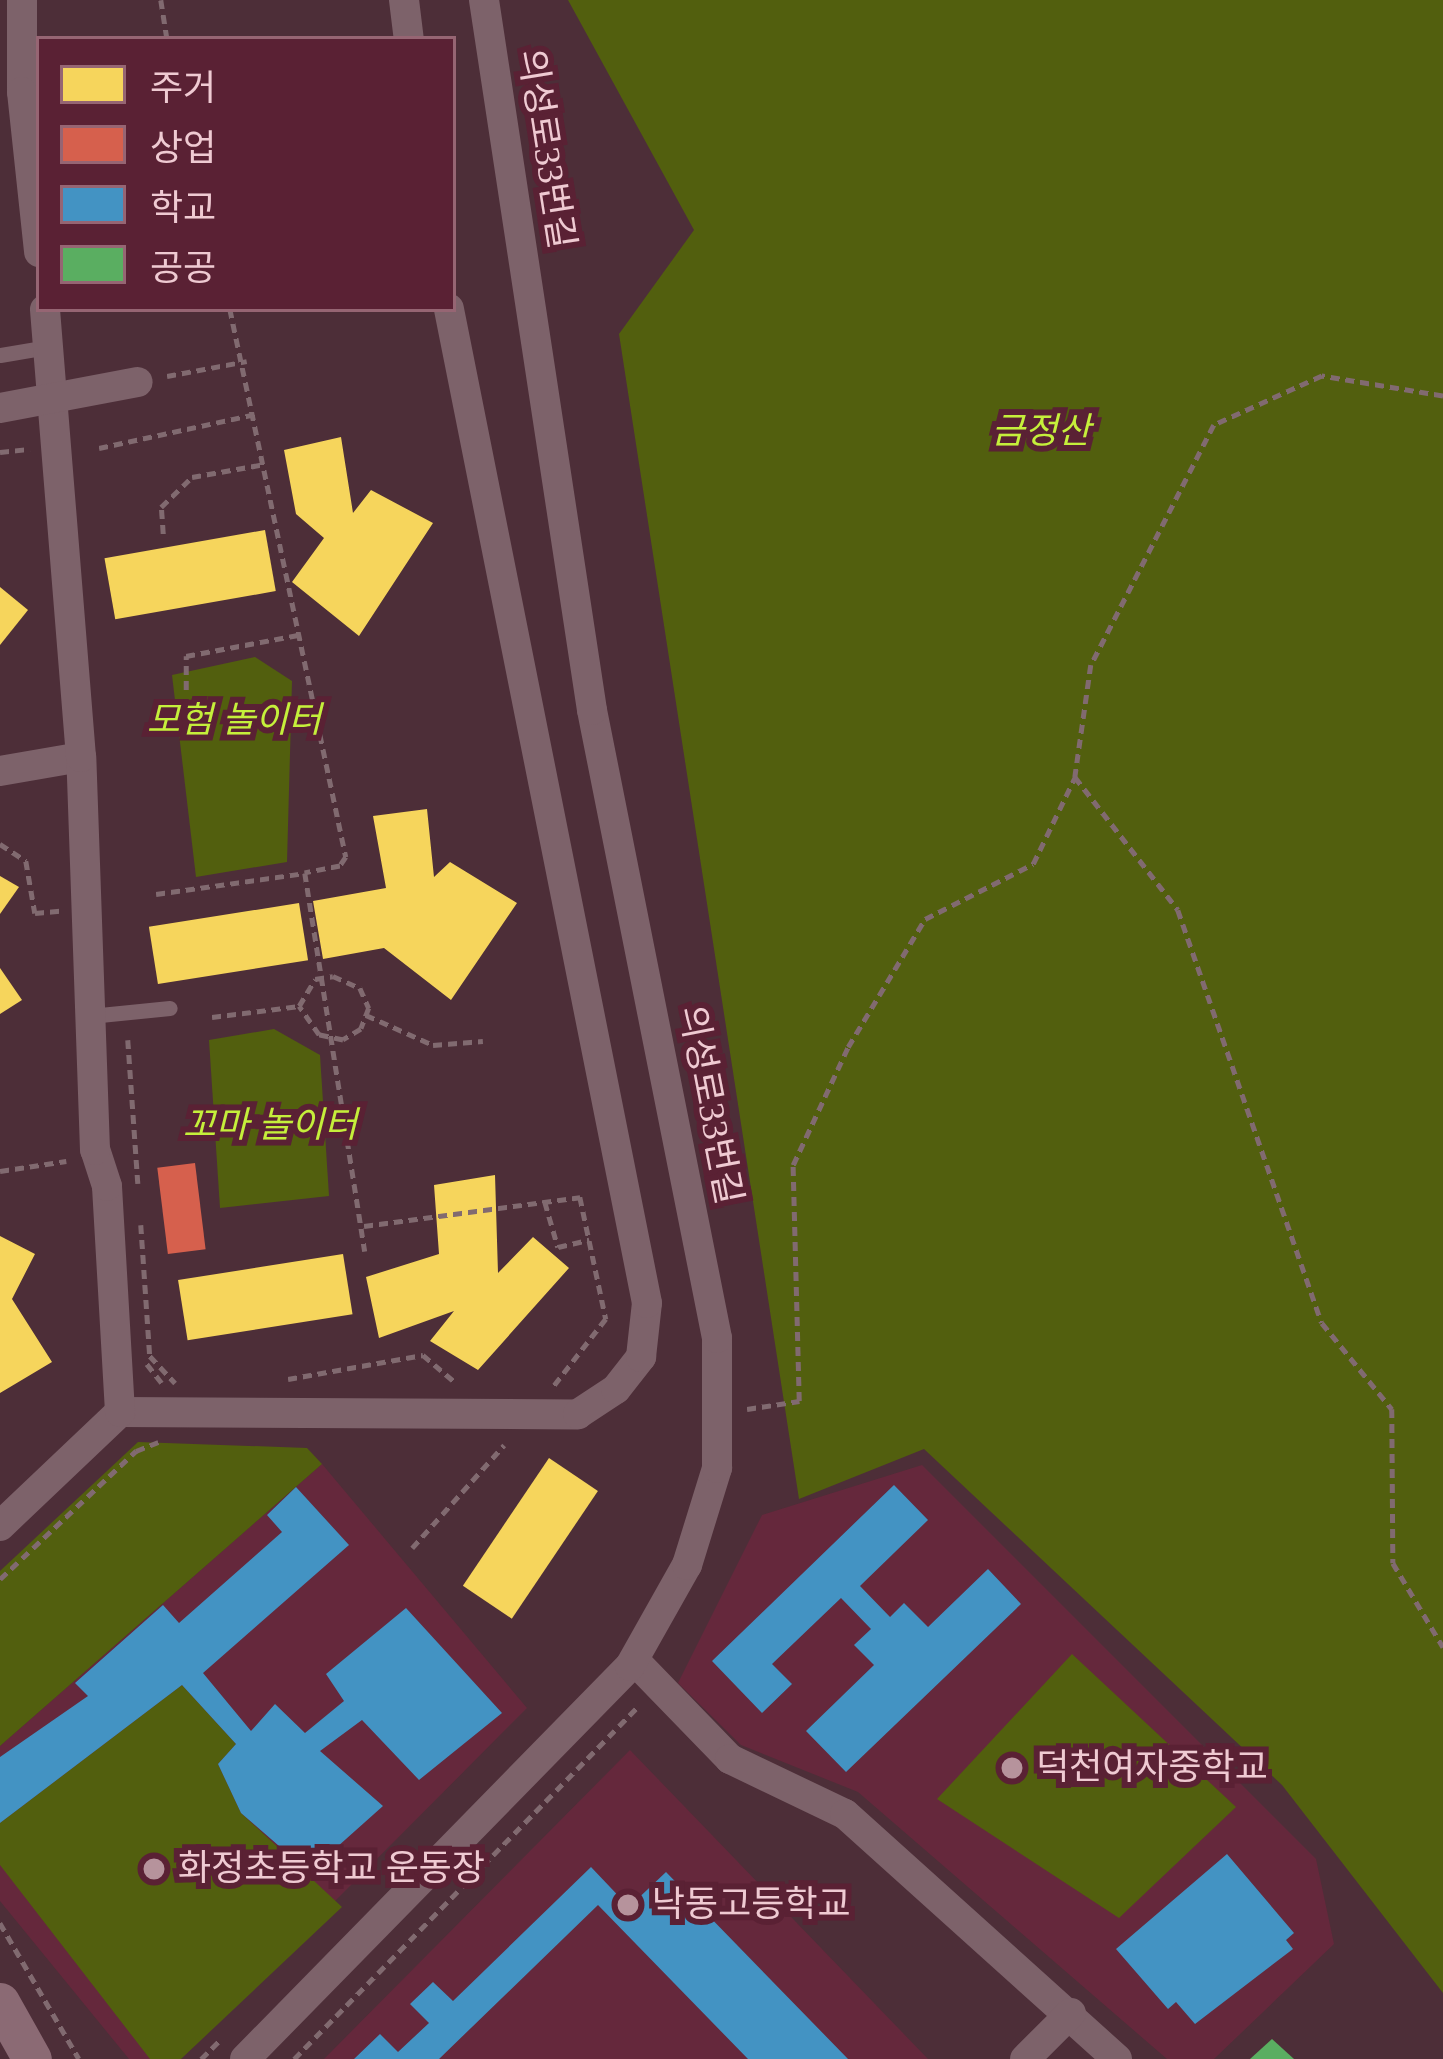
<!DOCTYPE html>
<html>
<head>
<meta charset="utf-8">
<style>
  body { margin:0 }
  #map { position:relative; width:1443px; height:2059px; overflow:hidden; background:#4d2e38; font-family:"Times New Roman","Noto Sans KR",serif }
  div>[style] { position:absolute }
  .built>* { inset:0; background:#65283c }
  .green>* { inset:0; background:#525f0e }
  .homes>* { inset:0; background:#f6d55c; transform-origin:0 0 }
  .shops>* { inset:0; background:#d6604d; transform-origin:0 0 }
  .schools>* { inset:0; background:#4393c3 }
  .public>* { inset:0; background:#5aae61 }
  .path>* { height:4.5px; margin-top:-2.25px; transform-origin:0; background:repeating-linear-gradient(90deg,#816a70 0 9px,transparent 0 15px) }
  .lane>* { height:15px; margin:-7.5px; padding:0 7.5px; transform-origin:7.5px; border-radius:7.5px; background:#7d626a }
  .street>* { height:30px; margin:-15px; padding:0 15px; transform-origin:15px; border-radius:15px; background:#7d626a }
  .secondary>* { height:39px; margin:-19.5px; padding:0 19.5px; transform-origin:19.5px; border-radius:19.5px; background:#8b6a74 }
  .street-bridge>* { height:30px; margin:-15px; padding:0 15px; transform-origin:15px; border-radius:15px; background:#7d626a }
  .dots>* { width:33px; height:33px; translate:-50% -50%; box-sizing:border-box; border:6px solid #5a2134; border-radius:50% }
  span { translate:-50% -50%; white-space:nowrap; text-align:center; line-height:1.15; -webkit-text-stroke:12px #5a2134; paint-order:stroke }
  .street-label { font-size:36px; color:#efcad2 }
  .park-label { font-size:36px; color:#c5ef3b; font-style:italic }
  .poi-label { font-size:36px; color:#efcad2 }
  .left { translate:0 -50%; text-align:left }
  .legend { position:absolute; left:36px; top:36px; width:420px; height:276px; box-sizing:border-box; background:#5a2134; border:3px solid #966573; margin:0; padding:15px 21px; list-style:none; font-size:36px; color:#efcad2 }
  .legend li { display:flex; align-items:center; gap:24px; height:60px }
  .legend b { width:60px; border:3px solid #966573 }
</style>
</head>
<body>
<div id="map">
  <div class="built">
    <i style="clip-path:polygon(322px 1464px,527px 1708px,178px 2059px,129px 2059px,0 1901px,0 1746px)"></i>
    <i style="clip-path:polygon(922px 1465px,1316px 1859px,1334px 1944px,1214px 2059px,1167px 2059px,858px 1792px,741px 1745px,678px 1683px,762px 1515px)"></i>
    <i style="clip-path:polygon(630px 1750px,928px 2059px,324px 2059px)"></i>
  </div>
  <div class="green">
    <i style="clip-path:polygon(568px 0,1443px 0,1443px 1993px,1282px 1785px,924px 1449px,799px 1499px,619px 334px,694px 230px)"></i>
    <i style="clip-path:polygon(255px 657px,292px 681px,287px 862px,196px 877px,172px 675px)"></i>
    <i style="clip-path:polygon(274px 1029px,320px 1055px,329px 1196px,220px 1208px,209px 1040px)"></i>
    <i style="clip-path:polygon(138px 1442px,307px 1448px,322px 1464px,0 1746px,0 1571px)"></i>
    <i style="clip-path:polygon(1072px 1654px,1236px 1807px,1119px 1918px,937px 1799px)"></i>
    <i style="clip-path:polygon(182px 1685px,236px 1744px,218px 1764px,241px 1813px,342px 1907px,181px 2059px,150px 2059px,0 1865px,0 1823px)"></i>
  </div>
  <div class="homes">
    <i style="clip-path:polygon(341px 437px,353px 513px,371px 490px,433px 523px,359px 636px,292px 582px,324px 538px,296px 514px,284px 450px)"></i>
    <i style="left:265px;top:530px;width:62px;height:163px;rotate:80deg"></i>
    <i style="clip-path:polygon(0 587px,28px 610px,0 645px)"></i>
    <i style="clip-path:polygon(427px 809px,434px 877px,450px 862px,517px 903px,451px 1000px,384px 948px,323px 959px,313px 901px,386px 888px,373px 816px)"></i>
    <i style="clip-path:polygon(0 876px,19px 887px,0 914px)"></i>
    <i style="left:299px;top:903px;width:58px;height:152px;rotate:81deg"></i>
    <i style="clip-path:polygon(0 968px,22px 1000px,0 1014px)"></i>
    <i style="clip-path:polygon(495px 1175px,498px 1273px,533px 1237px,569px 1268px,478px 1370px,430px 1341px,454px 1311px,379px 1338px,366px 1277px,439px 1254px,434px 1185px)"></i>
    <i style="clip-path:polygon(0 1236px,35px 1254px,12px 1299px,52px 1362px,0 1393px)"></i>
    <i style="left:343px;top:1254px;width:61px;height:167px;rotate:81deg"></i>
    <i style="left:549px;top:1458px;width:59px;height:154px;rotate:34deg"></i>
  </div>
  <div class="shops">
    <i style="left:195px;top:1163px;width:87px;height:38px;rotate:83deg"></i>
  </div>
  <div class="schools">
    <i style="clip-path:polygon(894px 1485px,928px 1520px,860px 1586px,890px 1617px,904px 1603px,928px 1627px,988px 1569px,1021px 1604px,846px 1772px,806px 1731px,874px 1665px,854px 1645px,871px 1629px,841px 1598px,772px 1664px,792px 1684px,762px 1713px,712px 1661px)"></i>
    <i style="clip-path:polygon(296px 1487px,349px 1545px,203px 1673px,251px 1731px,275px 1704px,305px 1733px,344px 1701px,326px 1674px,406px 1608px,502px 1713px,419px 1780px,362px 1720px,320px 1751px,383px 1806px,309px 1872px,241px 1813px,218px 1764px,236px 1744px,182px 1685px,0 1823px,0 1757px,88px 1696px,75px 1683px,163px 1605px,179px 1623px,282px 1532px,267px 1515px)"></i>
    <i style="clip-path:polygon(1227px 1854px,1294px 1933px,1286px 1940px,1293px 1949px,1195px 2024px,1176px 2002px,1168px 2009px,1116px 1949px)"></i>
    <i style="clip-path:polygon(591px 1867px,629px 1907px,666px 1872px,848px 2059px,748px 2059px,598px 1905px,439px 2059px,354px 2059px,380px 2034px,398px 2052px,429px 2023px,410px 2004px,433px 1982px,453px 2001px)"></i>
  </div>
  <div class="public">
    <i style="clip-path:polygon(1272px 2039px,1294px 2059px,1250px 2059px)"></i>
  </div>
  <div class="path">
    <i style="left:161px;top:0;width:39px;rotate:81deg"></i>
    <i style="left:230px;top:309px;width:560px;rotate:78.05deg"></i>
    <i style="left:346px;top:857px;width:11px;rotate:124deg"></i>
    <i style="left:340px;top:866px;width:36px;rotate:169deg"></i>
    <i style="left:305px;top:873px;width:383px;rotate:81deg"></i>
    <i style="left:167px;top:376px;width:81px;rotate:-10.6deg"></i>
    <i style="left:1443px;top:396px;width:123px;rotate:-170.6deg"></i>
    <i style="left:1322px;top:376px;width:119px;rotate:155.6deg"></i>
    <i style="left:1214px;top:425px;width:270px;rotate:117.1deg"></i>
    <i style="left:1091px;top:665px;width:113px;rotate:98.1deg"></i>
    <i style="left:1075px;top:777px;width:168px;rotate:52.2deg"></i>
    <i style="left:1178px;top:910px;width:437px;rotate:70.8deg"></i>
    <i style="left:1322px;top:1323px;width:111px;rotate:50.9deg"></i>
    <i style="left:1392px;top:1409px;width:154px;rotate:89.6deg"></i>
    <i style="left:1393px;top:1563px;width:98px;rotate:59.2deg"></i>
    <i style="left:99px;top:448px;width:161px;rotate:-12.2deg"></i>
    <i style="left:0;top:452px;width:30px;rotate:-6deg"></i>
    <i style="left:163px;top:534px;width:27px;rotate:-94deg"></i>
    <i style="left:161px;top:507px;width:43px;rotate:-44.1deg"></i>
    <i style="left:192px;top:477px;width:74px;rotate:-10.1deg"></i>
    <i style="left:186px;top:690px;width:34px;rotate:-90deg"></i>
    <i style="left:186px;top:656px;width:114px;rotate:-10.6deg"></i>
    <i style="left:0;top:844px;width:31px;rotate:33deg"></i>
    <i style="left:26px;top:861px;width:53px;rotate:80.2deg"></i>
    <i style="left:35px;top:913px;width:25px;rotate:-5deg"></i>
    <i style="left:156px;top:894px;width:150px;rotate:-8deg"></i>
    <i style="left:366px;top:1015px;width:73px;rotate:24.1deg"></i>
    <i style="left:433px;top:1045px;width:50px;rotate:-4.6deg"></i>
    <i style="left:212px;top:1017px;width:88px;rotate:-7.2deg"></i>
    <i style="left:299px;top:1006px;width:31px;rotate:-59deg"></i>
    <i style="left:315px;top:979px;width:18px;rotate:-9deg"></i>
    <i style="left:333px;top:976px;width:30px;rotate:24deg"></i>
    <i style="left:360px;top:988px;width:22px;rotate:66deg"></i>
    <i style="left:369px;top:1008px;width:22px;rotate:111deg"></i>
    <i style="left:361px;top:1029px;width:21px;rotate:149deg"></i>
    <i style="left:343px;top:1040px;width:25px;rotate:-168deg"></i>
    <i style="left:319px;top:1035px;width:35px;rotate:-125deg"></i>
    <i style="left:128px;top:1040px;width:144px;rotate:86deg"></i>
    <i style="left:0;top:1171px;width:67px;rotate:-8.6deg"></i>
    <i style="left:545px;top:1202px;width:47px;rotate:73.9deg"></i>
    <i style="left:558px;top:1247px;width:32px;rotate:-13deg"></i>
    <i style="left:141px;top:1225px;width:131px;rotate:86.1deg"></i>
    <i style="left:150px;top:1356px;width:37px;rotate:47deg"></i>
    <i style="left:364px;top:1226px;width:218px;rotate:-7.6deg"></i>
    <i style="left:580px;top:1197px;width:125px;rotate:78deg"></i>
    <i style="left:606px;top:1319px;width:85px;rotate:127.8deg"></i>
    <i style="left:147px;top:1364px;width:24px;rotate:52deg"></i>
    <i style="left:288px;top:1379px;width:137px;rotate:-10.1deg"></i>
    <i style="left:423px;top:1355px;width:43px;rotate:40.3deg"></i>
    <i style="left:747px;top:1409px;width:53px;rotate:-8.7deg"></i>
    <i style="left:799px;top:1401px;width:236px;rotate:-91.5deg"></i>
    <i style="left:793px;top:1165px;width:130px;rotate:-65deg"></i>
    <i style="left:848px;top:1047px;width:149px;rotate:-59deg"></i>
    <i style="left:925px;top:919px;width:121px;rotate:-27deg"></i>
    <i style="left:1033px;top:864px;width:97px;rotate:-64.2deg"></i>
    <i style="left:412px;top:1548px;width:138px;rotate:-48.2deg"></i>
    <i style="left:0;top:1579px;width:187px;rotate:-43.3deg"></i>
    <i style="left:136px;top:1451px;width:24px;rotate:-22deg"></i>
    <i style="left:0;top:1923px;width:157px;rotate:59.8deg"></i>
    <i style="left:201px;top:2059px;width:30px;rotate:-45deg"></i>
    <i style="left:294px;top:2059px;width:492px;rotate:-45.7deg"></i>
  </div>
  <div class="lane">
    <i style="left:0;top:355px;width:49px;rotate:-9.5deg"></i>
    <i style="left:90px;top:1016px;width:80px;rotate:-5.7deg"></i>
  </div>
  <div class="street">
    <i style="left:22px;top:0;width:92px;rotate:90deg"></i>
    <i style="left:22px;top:92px;width:161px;rotate:83.9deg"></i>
    <i style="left:404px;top:0;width:39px;rotate:83deg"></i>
    <i style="left:0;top:771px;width:82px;rotate:-9.8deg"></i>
    <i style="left:120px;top:1412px;width:458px;rotate:0.3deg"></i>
    <i style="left:578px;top:1414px;width:45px;rotate:-33.3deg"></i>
    <i style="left:616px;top:1389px;width:41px;rotate:-52deg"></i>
    <i style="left:641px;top:1357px;width:54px;rotate:-83.7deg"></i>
    <i style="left:647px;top:1303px;width:1014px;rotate:-101.27deg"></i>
    <i style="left:0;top:1526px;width:166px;rotate:-43.5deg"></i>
    <i style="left:120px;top:1412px;width:226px;rotate:-93.3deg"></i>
    <i style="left:107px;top:1186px;width:38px;rotate:-108deg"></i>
    <i style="left:95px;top:1150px;width:393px;rotate:-92deg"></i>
    <i style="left:81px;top:757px;width:449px;rotate:-94.6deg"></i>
    <i style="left:634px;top:1660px;width:138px;rotate:45.9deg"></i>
    <i style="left:730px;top:1759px;width:127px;rotate:25.6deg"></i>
    <i style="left:845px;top:1814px;width:366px;rotate:42deg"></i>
    <i style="left:245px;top:2059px;width:550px;rotate:-45.59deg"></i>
    <i style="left:630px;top:1666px;width:116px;rotate:-60.6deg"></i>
    <i style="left:687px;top:1565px;width:102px;rotate:-72.8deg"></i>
    <i style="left:717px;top:1468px;width:130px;rotate:-90deg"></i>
    <i style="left:717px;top:1338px;width:640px;rotate:-101.26deg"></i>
    <i style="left:592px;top:710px;width:718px;rotate:-98.65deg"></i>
    <i style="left:1025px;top:2059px;width:65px;rotate:-45deg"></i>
  </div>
  <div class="secondary">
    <i style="left:0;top:2002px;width:65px;rotate:60.7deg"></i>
  </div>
  <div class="street-bridge">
    <i style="left:0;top:408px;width:140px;rotate:-10.7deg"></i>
  </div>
  <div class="dots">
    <i style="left:1012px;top:1768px;background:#b6939c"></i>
    <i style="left:154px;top:1869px;background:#b6939c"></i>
    <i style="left:628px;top:1905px;background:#b6939c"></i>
  </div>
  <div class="street-label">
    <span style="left:546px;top:149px;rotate:81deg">의성로33번길</span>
    <span style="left:710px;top:1105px;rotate:79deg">의성로33번길</span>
  </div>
  <div class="park-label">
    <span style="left:1041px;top:432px">금정산</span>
    <span style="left:234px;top:721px">모험 놀이터</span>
    <span style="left:270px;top:1126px">꼬마 놀이터</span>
  </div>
  <div class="poi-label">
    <span class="left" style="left:1036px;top:1768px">덕천여자중학교</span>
    <span class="left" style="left:178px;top:1869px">화정초등학교 운동장</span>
    <span class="left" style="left:652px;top:1905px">낙동고등학교</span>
  </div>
  <ul class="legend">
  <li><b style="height:33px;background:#f6d55c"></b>주거</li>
  <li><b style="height:33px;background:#d6604d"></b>상업</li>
  <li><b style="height:33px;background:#4393c3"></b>학교</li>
  <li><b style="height:33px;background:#5aae61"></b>공공</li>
  </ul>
</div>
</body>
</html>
